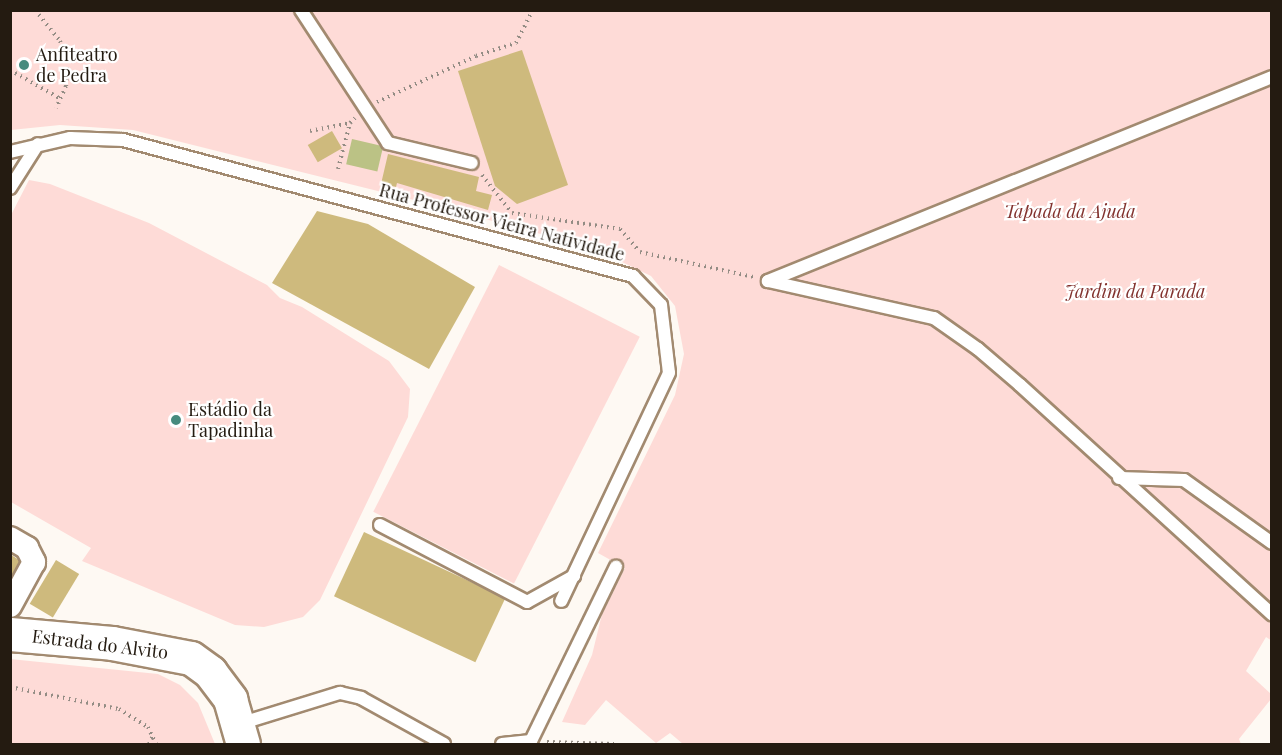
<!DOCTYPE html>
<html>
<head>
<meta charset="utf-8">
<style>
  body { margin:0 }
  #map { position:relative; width:1282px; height:755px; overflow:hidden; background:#fef9f3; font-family:"Playfair Display",serif }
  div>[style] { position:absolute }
  .green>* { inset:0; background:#fedbd7; transform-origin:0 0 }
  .water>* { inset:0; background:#bbc285; transform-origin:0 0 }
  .building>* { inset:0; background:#ceba7d; transform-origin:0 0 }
  .path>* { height:4px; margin-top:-2px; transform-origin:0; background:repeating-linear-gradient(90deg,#938c84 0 1.5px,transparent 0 6px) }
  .roads { filter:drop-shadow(2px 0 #a28a70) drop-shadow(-2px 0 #a28a70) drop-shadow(0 2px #a28a70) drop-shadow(0 -2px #a28a70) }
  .lane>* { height:12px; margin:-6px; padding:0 6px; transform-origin:6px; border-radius:6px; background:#fff }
  .street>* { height:22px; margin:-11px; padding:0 11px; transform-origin:11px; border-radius:11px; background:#fff }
  .secondary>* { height:33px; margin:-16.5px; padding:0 16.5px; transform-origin:16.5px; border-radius:16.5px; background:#fff }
  .dots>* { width:16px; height:16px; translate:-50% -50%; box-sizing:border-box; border:3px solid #fff; border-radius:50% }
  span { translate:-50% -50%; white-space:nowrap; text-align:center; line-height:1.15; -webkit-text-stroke:4.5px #fff; paint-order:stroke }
  .poi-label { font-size:18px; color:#241b11 }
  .left { translate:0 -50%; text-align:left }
  .park-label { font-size:18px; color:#82322e; font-style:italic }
  .street-label { font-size:18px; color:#241b11 }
  .frame { position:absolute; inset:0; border:12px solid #241b11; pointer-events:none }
</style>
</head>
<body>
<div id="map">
  <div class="green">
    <i style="clip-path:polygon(10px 11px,1271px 11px,1272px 641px,1266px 637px,1246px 671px,1271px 694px,1271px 699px,1239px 739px,1241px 744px,683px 744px,670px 733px,656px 743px,606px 700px,585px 725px,562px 722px,592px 655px,602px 614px,625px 568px,598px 553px,675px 395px,684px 354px,675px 306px,651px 276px,593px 248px,422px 202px,133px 130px,60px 125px,11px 130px)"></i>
    <i style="clip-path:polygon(29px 180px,50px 184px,149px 223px,267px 285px,280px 298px,302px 307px,389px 361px,410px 389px,408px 417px,320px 600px,303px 617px,264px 627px,235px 625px,82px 561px,91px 548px,11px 502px,11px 215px)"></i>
    <i style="left:499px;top:265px;width:158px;height:277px;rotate:27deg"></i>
    <i style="clip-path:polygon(10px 659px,158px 674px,180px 685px,198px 703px,215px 744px,11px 744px)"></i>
  </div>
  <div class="water">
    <i style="left:352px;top:139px;width:32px;height:26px;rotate:13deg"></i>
  </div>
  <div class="building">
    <i style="clip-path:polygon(522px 50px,568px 185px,517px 204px,495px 186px,458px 71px)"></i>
    <i style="left:332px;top:131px;width:20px;height:28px;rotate:60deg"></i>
    <i style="clip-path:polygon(388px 154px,479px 177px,476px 191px,492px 195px,488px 210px,397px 183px,396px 187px,381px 184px)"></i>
    <i style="clip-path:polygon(317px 211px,368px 224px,475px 287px,429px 369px,272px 283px)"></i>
    <i style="left:364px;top:532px;width:156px;height:71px;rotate:25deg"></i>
    <i style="clip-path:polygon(10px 554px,22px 562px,10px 580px)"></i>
    <i style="left:56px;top:560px;width:27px;height:51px;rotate:31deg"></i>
  </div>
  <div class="path">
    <i style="left:35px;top:10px;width:40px;rotate:51deg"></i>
    <i style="left:60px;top:41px;width:21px;rotate:71deg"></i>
    <i style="left:67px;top:61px;width:25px;rotate:92deg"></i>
    <i style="left:66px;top:86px;width:24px;rotate:114deg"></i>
    <i style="left:10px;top:70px;width:59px;rotate:29.6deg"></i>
    <i style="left:377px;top:102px;width:109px;rotate:-24.9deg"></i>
    <i style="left:476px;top:56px;width:42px;rotate:-18deg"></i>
    <i style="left:516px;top:43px;width:37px;rotate:-63deg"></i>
    <i style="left:310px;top:131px;width:41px;rotate:-11.3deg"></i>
    <i style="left:350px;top:123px;width:7px;rotate:-45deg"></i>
    <i style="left:338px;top:169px;width:48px;rotate:-75.4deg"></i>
    <i style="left:482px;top:175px;width:48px;rotate:51.7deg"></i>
    <i style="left:512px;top:213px;width:109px;rotate:8.4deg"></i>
    <i style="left:620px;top:229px;width:30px;rotate:49deg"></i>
    <i style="left:640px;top:252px;width:117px;rotate:12.4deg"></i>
    <i style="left:10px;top:687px;width:111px;rotate:11.4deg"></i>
    <i style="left:119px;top:709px;width:34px;rotate:32deg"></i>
    <i style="left:148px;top:727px;width:19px;rotate:65deg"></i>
    <i style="left:547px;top:742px;width:67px;rotate:1.7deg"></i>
    <i style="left:149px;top:744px;width:9px;rotate:-63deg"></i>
  </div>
  <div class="roads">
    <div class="lane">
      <i style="left:301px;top:10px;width:159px;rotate:56.8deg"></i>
      <i style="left:388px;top:143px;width:86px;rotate:13.4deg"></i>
      <i style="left:1272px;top:77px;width:544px;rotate:157.96deg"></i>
      <i style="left:768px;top:281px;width:170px;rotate:12.6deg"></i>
      <i style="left:934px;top:318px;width:54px;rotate:35.2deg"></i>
      <i style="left:978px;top:349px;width:55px;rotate:40.6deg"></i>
      <i style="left:1020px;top:385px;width:341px;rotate:42.3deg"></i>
      <i style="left:10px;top:152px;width:62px;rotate:-13.1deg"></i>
      <i style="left:70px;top:138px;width:53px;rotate:2.2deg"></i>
      <i style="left:123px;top:140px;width:528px;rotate:14.93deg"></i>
      <i style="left:633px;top:276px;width:40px;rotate:46deg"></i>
      <i style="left:661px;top:305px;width:68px;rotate:83.3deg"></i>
      <i style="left:669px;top:373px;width:252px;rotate:115.3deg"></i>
      <i style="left:10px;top:188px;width:52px;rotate:-57.5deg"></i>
      <i style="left:1119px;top:478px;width:65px;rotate:1.8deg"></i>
      <i style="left:1184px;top:480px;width:108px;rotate:35.6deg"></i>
      <i style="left:380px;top:525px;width:166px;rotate:27.6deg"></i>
      <i style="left:527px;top:602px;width:54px;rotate:-29deg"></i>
      <i style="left:239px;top:724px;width:106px;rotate:-17.1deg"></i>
      <i style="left:340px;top:693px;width:22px;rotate:13deg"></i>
      <i style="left:361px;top:698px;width:95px;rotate:29deg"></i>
      <i style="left:502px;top:744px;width:29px;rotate:-6deg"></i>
      <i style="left:531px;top:741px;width:194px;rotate:-64deg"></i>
    </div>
    <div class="street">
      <i style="left:10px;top:538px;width:20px;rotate:30deg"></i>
      <i style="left:27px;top:548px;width:16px;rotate:63deg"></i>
      <i style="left:34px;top:562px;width:50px;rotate:118.6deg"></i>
    </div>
    <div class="secondary">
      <i style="left:10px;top:634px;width:102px;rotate:5deg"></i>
      <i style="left:112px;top:643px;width:80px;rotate:10.8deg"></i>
      <i style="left:191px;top:658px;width:24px;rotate:36deg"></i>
      <i style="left:210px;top:672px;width:34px;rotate:53deg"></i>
      <i style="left:230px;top:699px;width:47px;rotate:73.9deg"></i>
    </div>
  </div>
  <div class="dots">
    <i style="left:24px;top:65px;background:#478b7e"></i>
    <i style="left:176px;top:420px;background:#478b7e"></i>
  </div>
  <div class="poi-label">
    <span class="left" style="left:36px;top:65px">Anfiteatro<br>de Pedra</span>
    <span class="left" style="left:188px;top:420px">Estádio da<br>Tapadinha</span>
  </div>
  <div class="park-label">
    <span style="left:1070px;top:211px">Tapada da Ajuda</span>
    <span style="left:1135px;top:291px">Jardim da Parada</span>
  </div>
  <div class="street-label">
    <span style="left:502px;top:222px;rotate:15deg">Rua Professor Vieira Natividade</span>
    <span style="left:100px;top:644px;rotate:7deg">Estrada do Alvito</span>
  </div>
  <div class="frame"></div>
</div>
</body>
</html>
